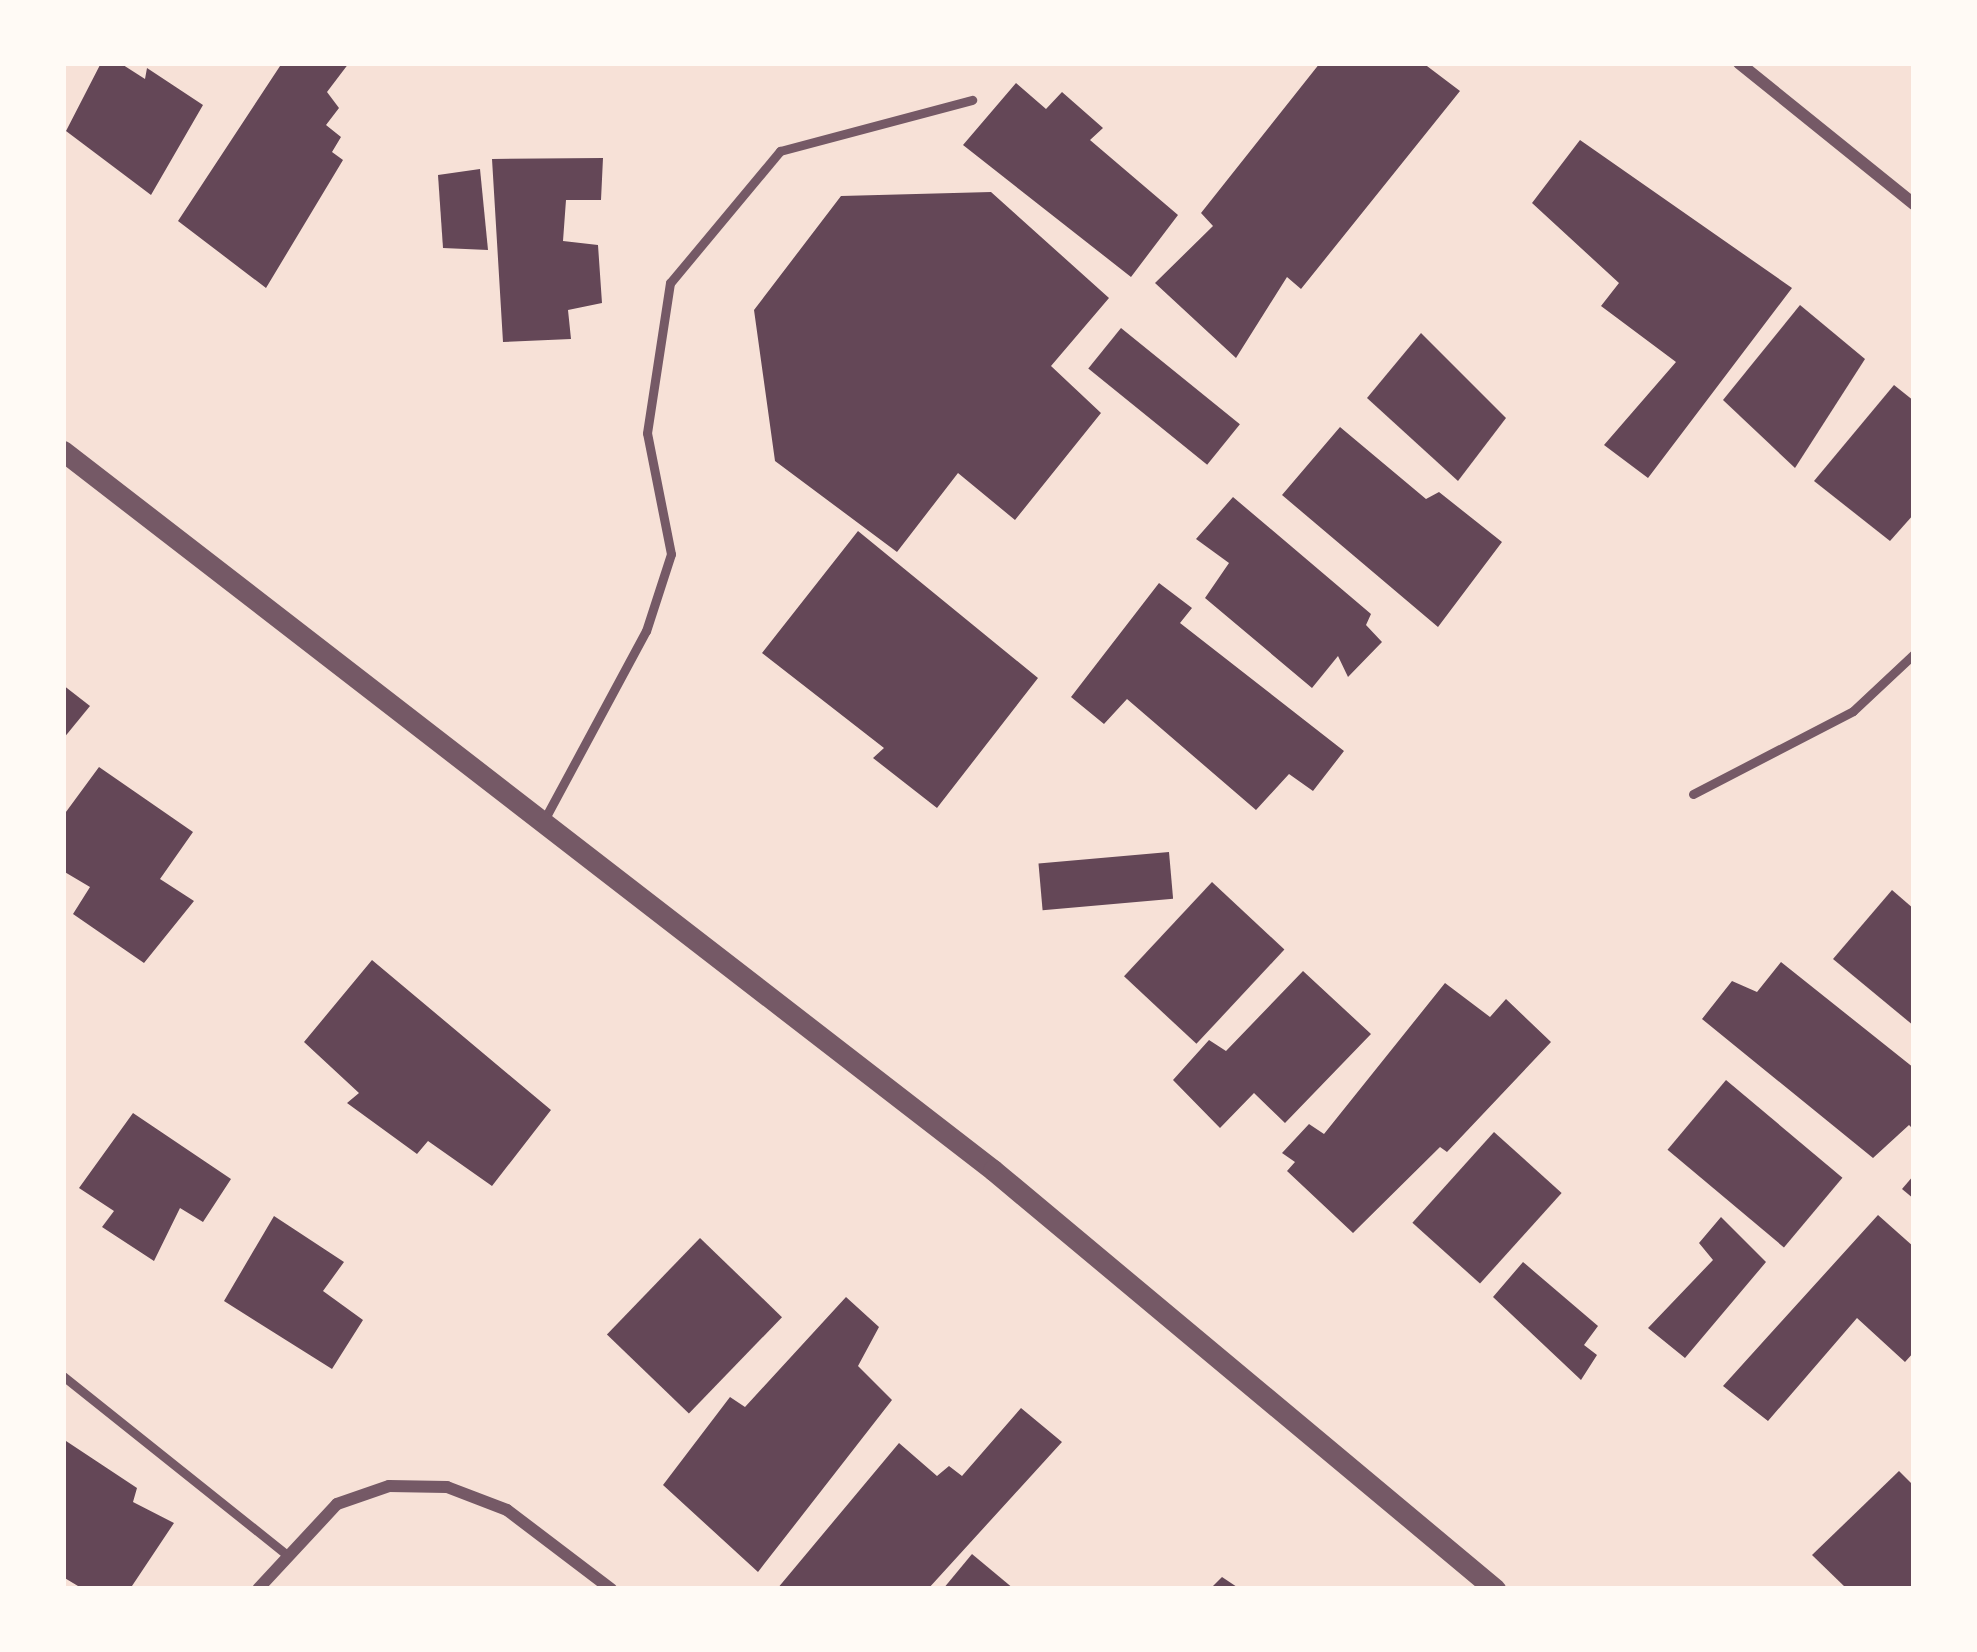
<!DOCTYPE html>
<html>
<head>
<meta charset="utf-8">
<style>
  body { margin:0 }
  #map { position:relative; width:1977px; height:1652px; overflow:hidden; background:#f7e1d7; font-family:"Work Sans",sans-serif }
  div>[style] { position:absolute }
  .building>* { inset:0; background:#644757; transform-origin:0 0 }
  .service>* { height:9px; margin:-4.5px; padding:0 4.5px; transform-origin:4.5px; border-radius:4.5px; background:#755966 }
  .minor>* { height:12px; margin:-6px; padding:0 6px; transform-origin:6px; border-radius:6px; background:#755966 }
  .tertiary>* { height:21px; margin:-10.5px; padding:0 10.5px; transform-origin:10.5px; border-radius:10.5px; background:#755966 }
  span { translate:-50% -50%; white-space:nowrap; text-align:center; line-height:1.15; -webkit-text-stroke:12px #fffaf5; paint-order:stroke }
  .frame { position:absolute; inset:0; border:66px solid #fffaf5; pointer-events:none }
</style>
</head>
<body>
<div id="map">
  <div class="building">
    <i style="clip-path:polygon(101px 63px,120px 63px,145px 79px,147px 68px,203px 105px,151px 195px,66px 131px)"></i>
    <i style="clip-path:polygon(282px 63px,349px 63px,327px 92px,339px 108px,326px 125px,341px 137px,332px 152px,343px 160px,266px 288px,178px 221px)"></i>
    <i style="clip-path:polygon(1320px 63px,1423px 63px,1460px 91px,1301px 289px,1287px 277px,1236px 358px,1155px 283px,1213px 226px,1201px 213px)"></i>
    <i style="clip-path:polygon(1016px 83px,1046px 109px,1062px 92px,1103px 128px,1090px 140px,1178px 215px,1131px 277px,963px 145px)"></i>
    <i style="clip-path:polygon(1580px 140px,1792px 288px,1648px 478px,1604px 445px,1676px 362px,1601px 306px,1619px 283px,1532px 203px)"></i>
    <i style="clip-path:polygon(603px 158px,601px 200px,566px 200px,563px 241px,598px 245px,602px 303px,568px 310px,571px 339px,503px 342px,492px 159px)"></i>
    <i style="clip-path:polygon(480px 169px,488px 250px,443px 248px,438px 175px)"></i>
    <i style="clip-path:polygon(991px 192px,1109px 298px,1051px 366px,1101px 413px,1015px 520px,958px 473px,897px 552px,775px 461px,754px 310px,841px 196px)"></i>
    <i style="clip-path:polygon(1800px 305px,1865px 359px,1795px 468px,1723px 400px)"></i>
    <i style="left:1121px;top:328px;width:153px;height:52px;rotate:39deg"></i>
    <i style="clip-path:polygon(1421px 333px,1506px 418px,1458px 481px,1367px 398px)"></i>
    <i style="clip-path:polygon(1894px 385px,1914px 401px,1914px 514px,1890px 541px,1814px 481px)"></i>
    <i style="clip-path:polygon(1340px 427px,1426px 499px,1439px 492px,1502px 542px,1438px 627px,1282px 495px)"></i>
    <i style="clip-path:polygon(1233px 497px,1371px 614px,1366px 625px,1382px 642px,1348px 677px,1338px 656px,1312px 688px,1205px 598px,1229px 563px,1196px 539px)"></i>
    <i style="clip-path:polygon(858px 531px,1038px 678px,937px 808px,873px 758px,884px 748px,762px 653px)"></i>
    <i style="clip-path:polygon(1159px 583px,1192px 608px,1180px 623px,1344px 751px,1313px 791px,1289px 774px,1256px 810px,1127px 699px,1104px 724px,1071px 697px)"></i>
    <i style="clip-path:polygon(63px 685px,90px 706px,63px 739px)"></i>
    <i style="clip-path:polygon(99px 767px,193px 832px,160px 879px,194px 901px,144px 963px,73px 914px,90px 887px,63px 871px,63px 816px)"></i>
    <i style="left:1169px;top:852px;width:47px;height:131px;rotate:85deg"></i>
    <i style="left:1212px;top:882px;width:99px;height:129px;rotate:43deg"></i>
    <i style="clip-path:polygon(1892px 890px,1914px 909px,1914px 1026px,1833px 959px)"></i>
    <i style="clip-path:polygon(372px 960px,551px 1110px,492px 1186px,428px 1141px,417px 1154px,347px 1103px,359px 1093px,304px 1042px)"></i>
    <i style="clip-path:polygon(1781px 962px,1914px 1068px,1914px 1130px,1909px 1125px,1873px 1158px,1702px 1019px,1732px 981px,1757px 992px)"></i>
    <i style="clip-path:polygon(1303px 971px,1371px 1034px,1285px 1123px,1254px 1093px,1220px 1128px,1173px 1080px,1209px 1040px,1226px 1051px)"></i>
    <i style="clip-path:polygon(1445px 983px,1490px 1017px,1506px 999px,1551px 1042px,1447px 1152px,1440px 1147px,1353px 1233px,1287px 1171px,1295px 1162px,1282px 1153px,1309px 1124px,1324px 1134px)"></i>
    <i style="left:1726px;top:1080px;width:152px;height:91px;rotate:40deg"></i>
    <i style="clip-path:polygon(133px 1113px,231px 1179px,203px 1222px,180px 1208px,154px 1261px,102px 1227px,114px 1211px,79px 1188px)"></i>
    <i style="left:1494px;top:1132px;width:91px;height:122px;rotate:42deg"></i>
    <i style="clip-path:polygon(1914px 1175px,1914px 1199px,1902px 1189px)"></i>
    <i style="clip-path:polygon(1878px 1215px,1914px 1247px,1914px 1352px,1905px 1362px,1857px 1318px,1768px 1421px,1723px 1386px)"></i>
    <i style="clip-path:polygon(274px 1216px,344px 1262px,323px 1291px,363px 1320px,332px 1369px,224px 1301px)"></i>
    <i style="clip-path:polygon(1721px 1217px,1766px 1262px,1685px 1358px,1648px 1328px,1713px 1260px,1699px 1243px)"></i>
    <i style="left:700px;top:1238px;width:114px;height:134px;rotate:44deg"></i>
    <i style="clip-path:polygon(1523px 1262px,1598px 1326px,1584px 1345px,1597px 1355px,1581px 1380px,1493px 1297px)"></i>
    <i style="clip-path:polygon(846px 1297px,879px 1327px,858px 1366px,892px 1400px,758px 1572px,663px 1485px,730px 1397px,745px 1407px)"></i>
    <i style="clip-path:polygon(1021px 1408px,1062px 1442px,928px 1589px,777px 1589px,899px 1443px,937px 1476px,949px 1466px,962px 1476px)"></i>
    <i style="clip-path:polygon(63px 1439px,137px 1488px,133px 1502px,174px 1523px,130px 1589px,83px 1589px,63px 1577px)"></i>
    <i style="clip-path:polygon(1899px 1471px,1914px 1486px,1914px 1586px,1847px 1589px,1812px 1555px)"></i>
    <i style="clip-path:polygon(972px 1554px,1014px 1589px,943px 1589px)"></i>
    <i style="clip-path:polygon(1222px 1577px,1240px 1589px,1210px 1589px)"></i>
  </div>
  <div class="service">
    <i style="left:1693px;top:794px;width:180px;rotate:-27.4deg"></i>
    <i style="left:1853px;top:711px;width:83px;rotate:-43.1deg"></i>
    <i style="left:543px;top:822px;width:217px;rotate:-61.7deg"></i>
    <i style="left:646px;top:631px;width:81px;rotate:-72deg"></i>
    <i style="left:671px;top:554px;width:123px;rotate:-101.2deg"></i>
    <i style="left:647px;top:433px;width:152px;rotate:-81.3deg"></i>
    <i style="left:670px;top:283px;width:172px;rotate:-50.2deg"></i>
    <i style="left:780px;top:151px;width:199px;rotate:-14.9deg"></i>
    <i style="left:63px;top:1376px;width:284px;rotate:38.6deg"></i>
  </div>
  <div class="minor">
    <i style="left:1739px;top:63px;width:225px;rotate:38.9deg"></i>
    <i style="left:258px;top:1589px;width:116px;rotate:-47.1deg"></i>
    <i style="left:337px;top:1504px;width:55px;rotate:-19.1deg"></i>
    <i style="left:389px;top:1486px;width:58px;rotate:1deg"></i>
    <i style="left:447px;top:1487px;width:64px;rotate:21deg"></i>
    <i style="left:507px;top:1510px;width:131px;rotate:37.2deg"></i>
  </div>
  <div class="tertiary">
    <i style="left:63px;top:451px;width:1176px;rotate:37.71deg"></i>
    <i style="left:993px;top:1170px;width:654px;rotate:39.85deg"></i>
  </div>
  <div class="frame"></div>
</div>
</body>
</html>
